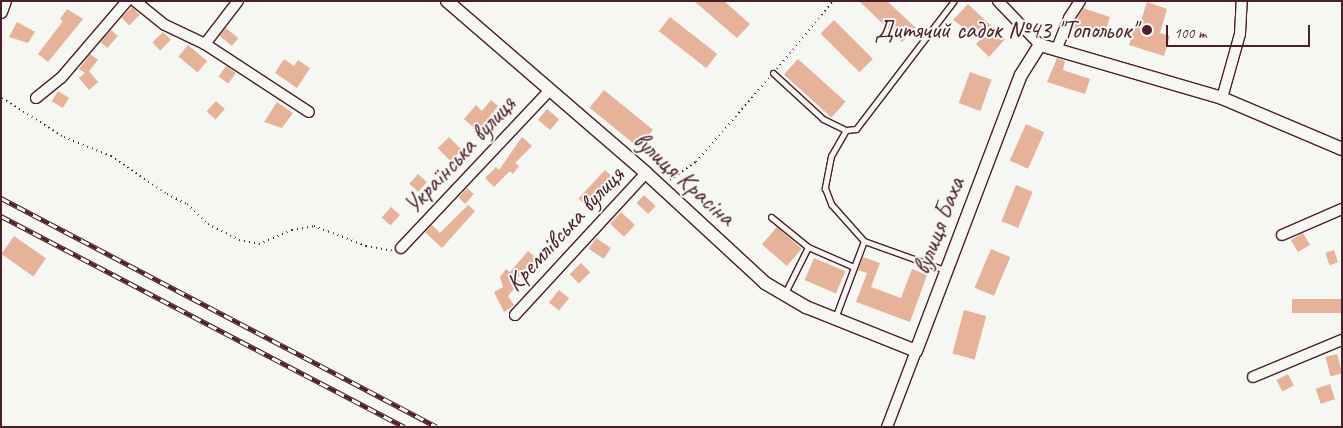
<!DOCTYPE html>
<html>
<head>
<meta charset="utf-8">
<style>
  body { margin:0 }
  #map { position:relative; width:1343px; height:428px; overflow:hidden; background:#f6f6f2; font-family:Caveat,sans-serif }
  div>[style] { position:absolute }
  .building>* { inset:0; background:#e6b299; transform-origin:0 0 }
  .path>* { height:2px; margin-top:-1px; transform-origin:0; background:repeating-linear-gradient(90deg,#4a1f2b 0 1px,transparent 0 5px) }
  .roads { filter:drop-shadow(1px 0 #4a1f2b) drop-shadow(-1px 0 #4a1f2b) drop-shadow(0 1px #4a1f2b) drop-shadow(0 -1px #4a1f2b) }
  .service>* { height:5px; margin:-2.5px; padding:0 2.5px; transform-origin:2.5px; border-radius:2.5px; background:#f6f6f2 }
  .minor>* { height:10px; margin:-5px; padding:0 5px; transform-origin:5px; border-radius:5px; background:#f6f6f2 }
  .tertiary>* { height:12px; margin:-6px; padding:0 6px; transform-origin:6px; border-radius:6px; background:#f6f6f2 }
  .rail>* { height:5px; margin-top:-2.5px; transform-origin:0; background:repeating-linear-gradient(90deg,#f6f6f2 0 9px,#4a1f2b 0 18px); box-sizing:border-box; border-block:1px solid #4a1f2b }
  .dots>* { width:14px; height:14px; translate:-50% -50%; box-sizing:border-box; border:2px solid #f6f6f2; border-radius:50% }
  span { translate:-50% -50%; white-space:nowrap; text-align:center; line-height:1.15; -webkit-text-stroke:4px #f6f6f2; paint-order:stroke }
  .poi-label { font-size:25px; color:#4a1f2b }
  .right { translate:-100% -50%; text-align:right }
  .street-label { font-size:25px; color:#4a1f2b }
  .frame { position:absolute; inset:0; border:2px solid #4a1f2b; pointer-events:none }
  .scale { position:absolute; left:1166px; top:25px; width:144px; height:22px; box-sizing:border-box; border:2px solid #4a1f2b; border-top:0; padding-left:6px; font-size:15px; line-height:18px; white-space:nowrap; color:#4a1f2b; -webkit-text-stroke:4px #f6f6f2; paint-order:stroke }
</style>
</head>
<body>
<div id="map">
  <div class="building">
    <i style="clip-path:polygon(694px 1px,724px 1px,750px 24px,737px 38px)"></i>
    <i style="clip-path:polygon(859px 1px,887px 1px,916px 28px,902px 42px)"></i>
    <i style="clip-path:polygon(1147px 2px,1167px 9px,1160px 33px,1170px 36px,1164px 56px,1129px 45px,1135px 26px,1139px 27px)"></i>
    <i style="clip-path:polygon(968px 4px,1005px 39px,989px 57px,976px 44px,980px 40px,953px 20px)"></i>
    <i style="left:132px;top:7px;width:11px;height:15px;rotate:45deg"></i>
    <i style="clip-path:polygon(1083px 8px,1110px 17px,1103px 38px,1072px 28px)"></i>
    <i style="clip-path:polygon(67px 9px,83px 19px,48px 62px,38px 54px,63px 21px,60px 19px)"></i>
    <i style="left:670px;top:17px;width:60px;height:18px;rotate:38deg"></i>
    <i style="left:834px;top:20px;width:55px;height:19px;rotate:45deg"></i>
    <i style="clip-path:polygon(17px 22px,35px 32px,28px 43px,9px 37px)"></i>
    <i style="left:226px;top:28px;width:16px;height:10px;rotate:40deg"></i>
    <i style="left:111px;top:30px;width:9px;height:16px;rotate:41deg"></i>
    <i style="left:163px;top:32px;width:11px;height:15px;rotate:45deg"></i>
    <i style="left:188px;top:45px;width:25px;height:15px;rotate:40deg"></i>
    <i style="clip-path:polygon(90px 54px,98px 60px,89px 71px,98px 82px,89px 90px,79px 78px,85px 73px,79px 69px)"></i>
    <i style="clip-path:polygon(1057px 58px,1065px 61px,1063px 70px,1090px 79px,1085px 94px,1047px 82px)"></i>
    <i style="clip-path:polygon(284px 59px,294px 66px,298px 60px,310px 68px,297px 88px,275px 73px)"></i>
    <i style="left:798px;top:59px;width:64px;height:21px;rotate:42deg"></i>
    <i style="left:226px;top:66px;width:12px;height:13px;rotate:35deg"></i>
    <i style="left:970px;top:72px;width:23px;height:33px;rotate:20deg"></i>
    <i style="left:604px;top:90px;width:63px;height:23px;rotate:39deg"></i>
    <i style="left:58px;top:91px;width:13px;height:12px;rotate:32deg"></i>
    <i style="clip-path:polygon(491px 100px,498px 106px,478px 131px,464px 119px,476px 105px,482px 111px)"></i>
    <i style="left:216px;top:101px;width:12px;height:14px;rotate:42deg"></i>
    <i style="clip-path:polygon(277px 102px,293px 113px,282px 128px,264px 122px)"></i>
    <i style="left:547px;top:109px;width:16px;height:14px;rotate:40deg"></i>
    <i style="left:1026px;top:124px;width:20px;height:40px;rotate:24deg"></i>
    <i style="left:449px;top:137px;width:18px;height:16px;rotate:45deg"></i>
    <i style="clip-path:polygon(522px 137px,532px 146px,515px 163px,519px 166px,513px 174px,510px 171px,494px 187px,485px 178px,496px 167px,499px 170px)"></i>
    <i style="left:605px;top:170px;width:16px;height:39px;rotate:43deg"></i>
    <i style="left:418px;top:174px;width:12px;height:13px;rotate:42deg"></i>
    <i style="left:1016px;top:185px;width:18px;height:39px;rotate:22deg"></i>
    <i style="left:467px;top:188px;width:9px;height:13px;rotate:41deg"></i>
    <i style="left:644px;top:195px;width:16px;height:11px;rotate:43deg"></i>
    <i style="clip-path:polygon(468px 205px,475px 211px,442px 248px,425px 232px,432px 225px,440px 233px)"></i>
    <i style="left:391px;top:207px;width:12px;height:14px;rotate:42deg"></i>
    <i style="left:621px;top:212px;width:19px;height:16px;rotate:43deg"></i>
    <i style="left:777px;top:227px;width:33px;height:23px;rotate:41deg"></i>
    <i style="left:1303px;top:233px;width:14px;height:14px;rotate:60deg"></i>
    <i style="left:14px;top:236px;width:39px;height:22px;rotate:35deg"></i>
    <i style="left:596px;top:238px;width:18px;height:13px;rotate:34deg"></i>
    <i style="left:991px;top:249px;width:21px;height:42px;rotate:23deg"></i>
    <i style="left:1334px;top:250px;width:13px;height:9px;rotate:72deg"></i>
    <i style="clip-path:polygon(528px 251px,541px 262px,533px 272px,527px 267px,517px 279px,520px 282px,508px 296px,514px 305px,504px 312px,494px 292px,503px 287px,500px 277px,506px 269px,510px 272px)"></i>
    <i style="clip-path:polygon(863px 257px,880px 263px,871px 287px,901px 298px,912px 269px,927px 275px,910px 322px,856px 302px,867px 273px,858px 270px)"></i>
    <i style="left:814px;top:258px;width:34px;height:24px;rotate:23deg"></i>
    <i style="left:581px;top:263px;width:13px;height:16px;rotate:45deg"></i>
    <i style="left:559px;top:290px;width:13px;height:16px;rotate:39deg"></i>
    <i style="left:1342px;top:299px;width:14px;height:50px;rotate:90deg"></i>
    <i style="left:964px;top:310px;width:23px;height:45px;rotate:15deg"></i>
    <i style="left:1337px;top:354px;width:20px;height:12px;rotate:75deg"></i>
    <i style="left:1288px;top:374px;width:13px;height:13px;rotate:63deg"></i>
    <i style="left:1330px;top:384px;width:16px;height:15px;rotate:72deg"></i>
  </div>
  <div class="path">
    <i style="left:777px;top:69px;width:88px;rotate:-50.5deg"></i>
    <i style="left:2px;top:98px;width:73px;rotate:32.2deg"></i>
    <i style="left:64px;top:137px;width:51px;rotate:22deg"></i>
    <i style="left:111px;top:156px;width:68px;rotate:34.2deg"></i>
    <i style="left:167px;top:194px;width:22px;rotate:27deg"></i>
    <i style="left:187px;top:204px;width:29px;rotate:44deg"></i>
    <i style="left:208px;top:224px;width:35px;rotate:27deg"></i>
    <i style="left:239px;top:240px;width:20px;rotate:11deg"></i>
    <i style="left:259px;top:244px;width:36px;rotate:-23deg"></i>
    <i style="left:292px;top:230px;width:22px;rotate:-10deg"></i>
    <i style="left:314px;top:226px;width:56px;rotate:21deg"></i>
    <i style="left:366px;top:246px;width:27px;rotate:10deg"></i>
    <i style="left:670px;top:180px;width:32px;rotate:-35deg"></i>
    <i style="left:696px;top:162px;width:111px;rotate:-49deg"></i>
  </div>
  <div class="roads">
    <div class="service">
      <i style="left:773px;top:73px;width:68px;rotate:42.6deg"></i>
      <i style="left:823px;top:119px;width:25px;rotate:26deg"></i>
      <i style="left:846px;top:130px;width:10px;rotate:-6deg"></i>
      <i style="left:856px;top:129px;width:161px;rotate:-52.6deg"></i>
      <i style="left:846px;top:130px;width:30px;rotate:120deg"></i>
      <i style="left:831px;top:156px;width:33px;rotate:101deg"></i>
      <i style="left:825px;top:188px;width:17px;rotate:69deg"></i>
      <i style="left:831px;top:204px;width:50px;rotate:48.3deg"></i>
      <i style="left:771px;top:217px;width:48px;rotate:39deg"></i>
      <i style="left:785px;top:293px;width:51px;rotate:-63.4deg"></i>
      <i style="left:808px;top:247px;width:50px;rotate:23.5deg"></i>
      <i style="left:835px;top:318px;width:82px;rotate:-69.4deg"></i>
      <i style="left:864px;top:241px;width:86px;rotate:19.7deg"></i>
    </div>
    <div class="minor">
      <i style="left:135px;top:1px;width:38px;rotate:39deg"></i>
      <i style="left:165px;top:25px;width:44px;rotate:25.4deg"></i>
      <i style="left:205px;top:44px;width:124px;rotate:33.2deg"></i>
      <i style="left:998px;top:1px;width:61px;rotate:46.3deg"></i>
      <i style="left:205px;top:44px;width:54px;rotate:-52.5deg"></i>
      <i style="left:1057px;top:48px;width:32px;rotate:-68deg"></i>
      <i style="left:1069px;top:18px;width:20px;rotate:-57deg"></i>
      <i style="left:36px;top:98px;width:32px;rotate:-39deg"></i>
      <i style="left:61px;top:78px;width:101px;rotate:-49.4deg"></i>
      <i style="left:1222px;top:98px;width:66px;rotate:-74.3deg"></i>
      <i style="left:1240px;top:34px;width:33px;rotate:-87deg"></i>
      <i style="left:1282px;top:235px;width:65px;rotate:-23.4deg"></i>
      <i style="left:401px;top:248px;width:216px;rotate:-46.7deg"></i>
      <i style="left:515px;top:315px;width:193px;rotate:-47.3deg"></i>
      <i style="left:1253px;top:377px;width:96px;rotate:-22.6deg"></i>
      <i style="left:887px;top:427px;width:81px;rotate:-69.1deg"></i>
    </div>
    <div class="tertiary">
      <i style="left:447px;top:1px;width:263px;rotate:40.8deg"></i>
      <i style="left:646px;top:173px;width:162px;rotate:42.7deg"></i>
      <i style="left:765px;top:283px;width:48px;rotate:30.3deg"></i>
      <i style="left:806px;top:307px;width:118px;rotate:21.8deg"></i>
      <i style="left:916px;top:351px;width:295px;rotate:-69.2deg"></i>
      <i style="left:1021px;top:75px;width:36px;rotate:-58deg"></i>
      <i style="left:1040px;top:45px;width:190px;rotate:16.2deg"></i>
      <i style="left:1222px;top:98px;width:130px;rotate:23deg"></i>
      <i style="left:1px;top:12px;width:12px;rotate:-70deg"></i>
    </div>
  </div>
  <div class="rail">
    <i style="left:1px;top:198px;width:492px;rotate:27.7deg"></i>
    <i style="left:1px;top:216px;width:455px;rotate:27.6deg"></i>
  </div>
  <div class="dots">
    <i style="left:1147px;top:30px;background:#4a1f2b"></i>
  </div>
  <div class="poi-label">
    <span class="right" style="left:1137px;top:30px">Дитячий садок №43 "Топольок"</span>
  </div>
  <div class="street-label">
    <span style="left:460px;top:155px;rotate:-47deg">Українська вулиця</span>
    <span style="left:684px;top:179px;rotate:42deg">вулиця Красіна</span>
    <span style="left:939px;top:226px;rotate:-69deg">вулиця Баха</span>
    <span style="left:565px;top:229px;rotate:-47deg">Кремлівська вулиця</span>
  </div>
  <div class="frame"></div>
  <div class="scale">100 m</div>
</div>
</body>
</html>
